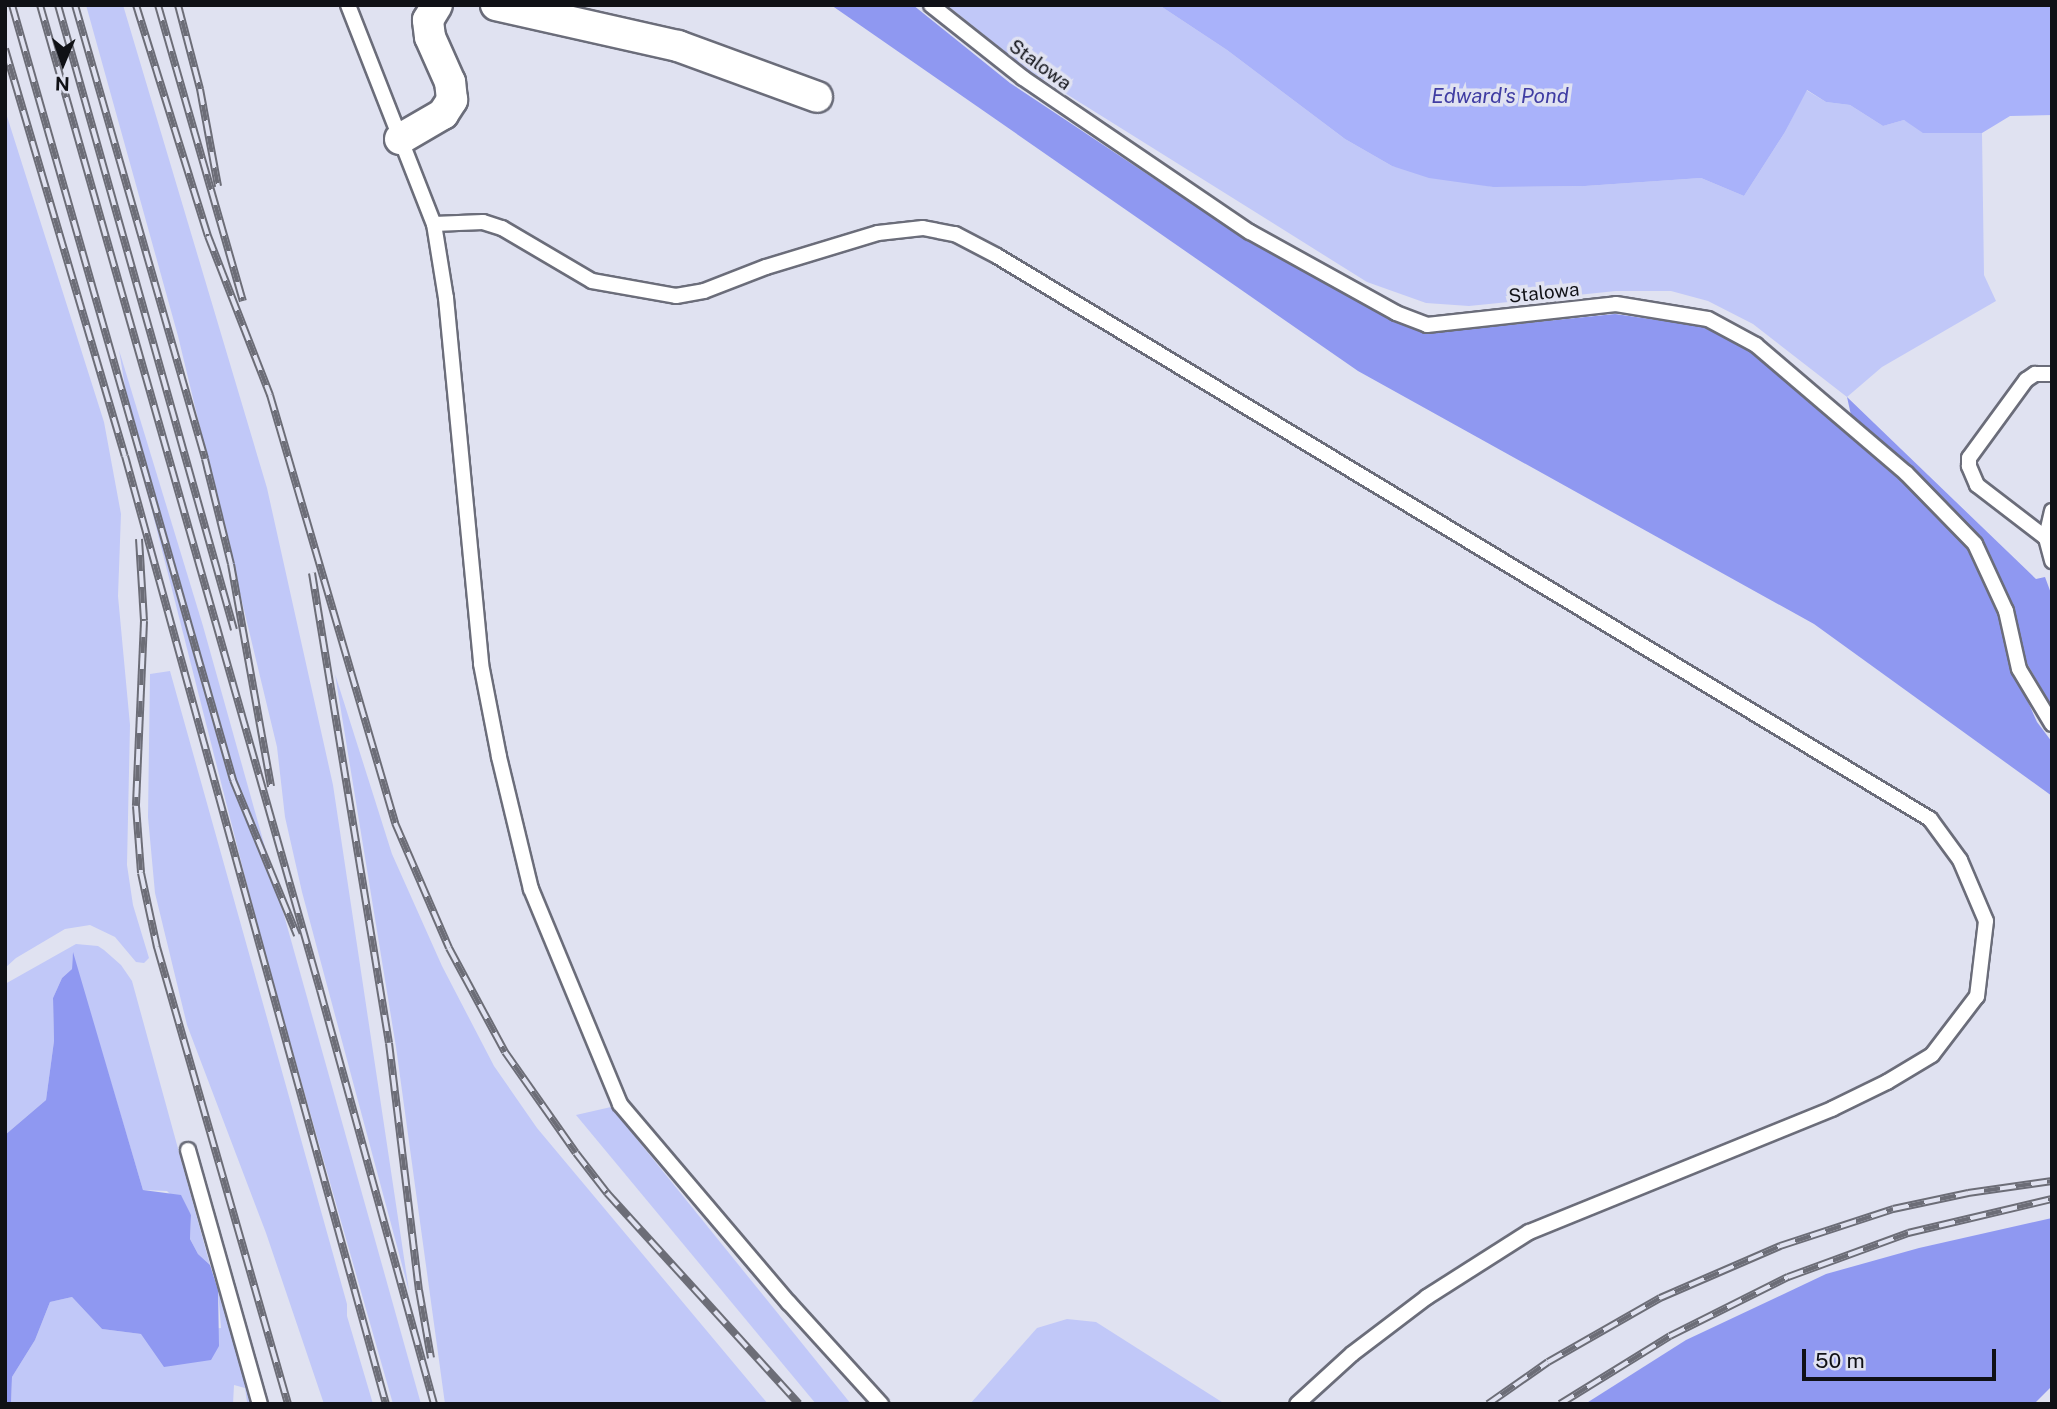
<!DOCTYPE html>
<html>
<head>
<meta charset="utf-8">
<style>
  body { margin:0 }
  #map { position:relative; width:2057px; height:1409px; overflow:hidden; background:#e0e2f1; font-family:"Public Sans",sans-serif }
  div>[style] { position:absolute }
  .green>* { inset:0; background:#c1c8f8 }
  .forest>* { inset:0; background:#8f98f1 }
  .water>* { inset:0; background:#a9b2fa }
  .roads { filter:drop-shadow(2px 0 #6b6d7a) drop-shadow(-2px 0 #6b6d7a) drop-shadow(0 2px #6b6d7a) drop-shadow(0 -2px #6b6d7a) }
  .lane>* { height:14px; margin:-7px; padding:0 7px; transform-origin:7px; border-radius:7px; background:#fff }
  .street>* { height:30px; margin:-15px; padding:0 15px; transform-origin:15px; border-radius:15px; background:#fff }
  .rail>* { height:8px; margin-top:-4px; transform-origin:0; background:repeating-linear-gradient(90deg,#e0e2f1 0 16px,#6c6d77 0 32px); box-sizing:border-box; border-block:2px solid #6c6d77 }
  span { translate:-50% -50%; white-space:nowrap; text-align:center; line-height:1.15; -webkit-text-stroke:7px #e0e2f1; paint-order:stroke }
  .street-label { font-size:19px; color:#101116 }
  .water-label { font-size:21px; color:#403da3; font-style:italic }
  .frame { position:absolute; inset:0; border:7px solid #101116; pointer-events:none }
  .north { position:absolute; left:28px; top:28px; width:70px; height:70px; -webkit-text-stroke:5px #e0e2f1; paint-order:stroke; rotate:182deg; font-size:19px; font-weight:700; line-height:28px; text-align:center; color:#101116 }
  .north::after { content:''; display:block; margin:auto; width:24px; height:32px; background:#101116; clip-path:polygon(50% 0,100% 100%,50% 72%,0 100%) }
  .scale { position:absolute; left:1802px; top:1349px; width:194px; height:32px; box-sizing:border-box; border:4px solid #101116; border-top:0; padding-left:9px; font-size:21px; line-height:24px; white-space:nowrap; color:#101116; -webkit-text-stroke:5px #e0e2f1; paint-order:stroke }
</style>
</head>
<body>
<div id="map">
  <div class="green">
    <i style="clip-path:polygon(86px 5px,123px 5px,267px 488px,333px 785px,409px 1291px,302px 892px,285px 817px,277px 747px,178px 336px)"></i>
    <i style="clip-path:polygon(947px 5px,1159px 5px,1227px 50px,1345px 139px,1392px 166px,1493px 187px,1585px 186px,1701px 178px,1744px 196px,1785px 132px,1806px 90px,1826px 102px,1850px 105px,1883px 126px,1904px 120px,1932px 133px,1982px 133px,1984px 275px,1996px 301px,1882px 367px,1847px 397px,1753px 324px,1708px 301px,1671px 291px,1616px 291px,1469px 306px,1426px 303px,1367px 282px,1028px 70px)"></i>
    <i style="clip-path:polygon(5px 110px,104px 422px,121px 514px,118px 596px,130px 725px,127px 865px,133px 905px,149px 958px,144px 963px,136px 962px,115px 937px,90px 925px,65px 929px,16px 958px,5px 968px)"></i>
    <i style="clip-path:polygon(119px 350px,203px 626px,421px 1404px,393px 1404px,261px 940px,133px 436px)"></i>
    <i style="clip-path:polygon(170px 671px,347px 1304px,347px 1316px,373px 1404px,324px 1404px,266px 1233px,187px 1025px,155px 893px,148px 817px,150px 674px)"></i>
    <i style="clip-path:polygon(335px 674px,392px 854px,442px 966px,494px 1066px,537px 1128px,768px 1404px,445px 1404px,396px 1047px)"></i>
    <i style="clip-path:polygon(76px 944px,98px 946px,104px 950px,121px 965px,132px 981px,210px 1265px,198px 1254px,190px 1239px,191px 1215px,167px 1191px,143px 1190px,73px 955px,72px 969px,62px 978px,53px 998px,54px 1041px,46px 1100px,5px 1135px,5px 984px)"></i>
    <i style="clip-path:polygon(611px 1107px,851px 1404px,816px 1404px,576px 1115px)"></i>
    <i style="clip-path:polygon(218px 1290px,253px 1404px,247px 1402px,245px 1388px,234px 1385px,233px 1404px,11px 1404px,12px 1377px,35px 1340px,50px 1302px,72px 1297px,102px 1329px,141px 1334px,221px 1328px)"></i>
    <i style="clip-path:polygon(1067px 1319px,1096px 1322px,1225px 1404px,970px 1404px,1037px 1328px)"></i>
  </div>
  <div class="forest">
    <i style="clip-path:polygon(831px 5px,913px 5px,1010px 83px,1251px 243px,1392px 319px,1440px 332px,1615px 314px,1706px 327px,1753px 351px,1901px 479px,1970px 547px,2001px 614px,2014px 671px,2037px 722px,2052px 742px,2052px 796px,1814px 624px,1358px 371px)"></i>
    <i style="clip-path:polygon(1847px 397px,2036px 579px,2045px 577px,2052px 596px,2052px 707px,2024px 658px,1980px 540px,1851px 415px)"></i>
    <i style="clip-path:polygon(73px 952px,143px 1190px,181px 1195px,191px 1215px,190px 1239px,198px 1254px,210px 1265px,218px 1290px,219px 1346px,211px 1360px,164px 1367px,141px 1334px,102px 1329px,72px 1297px,50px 1302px,35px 1340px,12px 1377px,11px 1404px,5px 1404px,5px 1135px,46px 1100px,54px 1041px,53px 998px,62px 978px,72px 969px)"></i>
    <i style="clip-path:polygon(2052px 1218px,2052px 1386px,2034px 1404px,1585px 1404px,1686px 1340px,1826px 1274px,1919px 1248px)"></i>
  </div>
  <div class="water">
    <i style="clip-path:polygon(1159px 5px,2052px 5px,2052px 115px,2010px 116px,1982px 133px,1923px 133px,1904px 120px,1883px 126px,1850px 105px,1826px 102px,1807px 90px,1785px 132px,1744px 196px,1701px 178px,1585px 186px,1493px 187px,1429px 178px,1392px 166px,1345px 139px,1227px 50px)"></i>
  </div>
  <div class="roads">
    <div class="lane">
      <i style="left:348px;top:5px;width:235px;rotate:68.6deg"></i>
      <i style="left:434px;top:224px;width:75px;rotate:80.8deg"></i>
      <i style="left:446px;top:298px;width:368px;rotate:84.5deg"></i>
      <i style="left:481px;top:664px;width:95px;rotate:79deg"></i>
      <i style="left:499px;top:757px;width:136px;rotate:76.4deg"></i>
      <i style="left:531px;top:889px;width:233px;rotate:67.5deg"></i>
      <i style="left:620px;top:1104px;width:261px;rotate:49.7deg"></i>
      <i style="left:789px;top:1303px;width:137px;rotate:47.7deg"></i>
      <i style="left:931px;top:5px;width:117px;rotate:38.4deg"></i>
      <i style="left:1023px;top:78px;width:274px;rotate:34.2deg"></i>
      <i style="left:1250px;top:232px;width:167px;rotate:29deg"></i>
      <i style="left:1396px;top:313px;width:33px;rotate:21deg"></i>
      <i style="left:1427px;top:325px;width:190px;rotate:-6.3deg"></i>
      <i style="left:1616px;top:304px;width:93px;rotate:9.3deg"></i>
      <i style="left:1708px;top:319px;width:55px;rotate:28.4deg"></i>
      <i style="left:1756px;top:345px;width:197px;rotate:40.5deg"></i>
      <i style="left:1906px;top:473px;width:99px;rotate:45.8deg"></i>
      <i style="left:1975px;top:544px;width:74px;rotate:65.2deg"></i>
      <i style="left:2006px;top:611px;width:59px;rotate:77.4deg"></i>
      <i style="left:2019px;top:669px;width:64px;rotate:59deg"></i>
      <i style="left:434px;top:224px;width:49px;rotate:-2.3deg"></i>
      <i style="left:483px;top:222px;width:20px;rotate:18deg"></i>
      <i style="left:502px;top:228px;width:104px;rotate:30.5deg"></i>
      <i style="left:592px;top:281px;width:85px;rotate:10.1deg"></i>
      <i style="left:676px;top:296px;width:28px;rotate:-10deg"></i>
      <i style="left:704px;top:291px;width:66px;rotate:-21.2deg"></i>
      <i style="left:766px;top:267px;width:117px;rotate:-16.9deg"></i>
      <i style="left:878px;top:233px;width:45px;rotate:-6.3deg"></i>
      <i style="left:923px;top:228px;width:33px;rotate:11deg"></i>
      <i style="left:955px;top:234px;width:47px;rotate:27.6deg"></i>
      <i style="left:997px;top:256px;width:1090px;rotate:31.11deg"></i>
      <i style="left:1930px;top:819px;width:51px;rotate:53.8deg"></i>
      <i style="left:1960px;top:860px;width:66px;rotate:66.9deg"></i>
      <i style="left:1986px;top:921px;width:76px;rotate:96.8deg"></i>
      <i style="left:1977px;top:996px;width:74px;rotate:127.3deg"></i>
      <i style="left:1932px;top:1055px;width:52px;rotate:149deg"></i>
      <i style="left:1887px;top:1082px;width:61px;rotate:153.9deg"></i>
      <i style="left:1832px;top:1109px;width:327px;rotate:157.9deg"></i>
      <i style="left:1529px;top:1232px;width:121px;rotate:147.5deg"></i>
      <i style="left:1427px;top:1297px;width:94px;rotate:142.8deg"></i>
      <i style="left:1352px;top:1354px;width:74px;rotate:137.7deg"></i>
      <i style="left:2052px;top:511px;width:28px;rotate:103deg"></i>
      <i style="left:2046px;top:538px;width:24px;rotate:75deg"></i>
      <i style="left:2046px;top:538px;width:87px;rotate:-142.5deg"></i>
      <i style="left:1977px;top:485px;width:21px;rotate:-113deg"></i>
      <i style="left:1969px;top:466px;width:8px;rotate:-90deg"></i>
      <i style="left:1969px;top:458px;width:97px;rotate:-53.8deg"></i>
      <i style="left:2026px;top:380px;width:11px;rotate:-34deg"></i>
      <i style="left:2035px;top:374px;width:17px"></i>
      <i style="left:188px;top:1150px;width:264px;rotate:74.2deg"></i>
    </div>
    <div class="street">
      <i style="left:496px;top:5px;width:187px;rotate:12.7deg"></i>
      <i style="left:678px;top:46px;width:148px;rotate:20.1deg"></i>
      <i style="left:400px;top:139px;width:50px;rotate:-30.2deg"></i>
      <i style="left:443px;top:114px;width:17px;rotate:-57deg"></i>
      <i style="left:452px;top:100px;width:18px;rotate:-96deg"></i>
      <i style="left:450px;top:82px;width:49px;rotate:-114deg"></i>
      <i style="left:430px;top:37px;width:17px;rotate:-97deg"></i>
      <i style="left:428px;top:20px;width:17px;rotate:-59deg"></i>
    </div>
  </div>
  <div class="rail">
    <i style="left:12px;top:5px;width:806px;rotate:74.08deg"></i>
    <i style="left:233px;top:780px;width:168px;rotate:67.6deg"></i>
    <i style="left:40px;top:5px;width:1024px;rotate:74.13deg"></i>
    <i style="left:320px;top:990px;width:429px;rotate:74.6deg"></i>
    <i style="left:58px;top:5px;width:649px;rotate:74.27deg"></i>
    <i style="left:75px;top:5px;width:472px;rotate:74deg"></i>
    <i style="left:205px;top:459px;width:108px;rotate:76.1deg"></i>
    <i style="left:231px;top:564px;width:226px;rotate:79.8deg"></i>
    <i style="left:136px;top:5px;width:242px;rotate:72.7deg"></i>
    <i style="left:208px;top:236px;width:171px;rotate:68.7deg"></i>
    <i style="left:270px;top:395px;width:446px;rotate:73.7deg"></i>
    <i style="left:395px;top:823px;width:136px;rotate:66.6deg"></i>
    <i style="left:449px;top:948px;width:118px;rotate:61.7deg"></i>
    <i style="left:505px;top:1052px;width:123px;rotate:54.9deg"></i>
    <i style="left:576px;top:1153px;width:51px;rotate:52.2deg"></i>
    <i style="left:607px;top:1193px;width:285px;rotate:47.7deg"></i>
    <i style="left:158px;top:5px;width:308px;rotate:74deg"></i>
    <i style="left:178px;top:5px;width:87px;rotate:75.3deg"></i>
    <i style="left:200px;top:89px;width:99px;rotate:79.5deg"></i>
    <i style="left:5px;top:49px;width:424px;rotate:73.6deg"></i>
    <i style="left:125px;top:456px;width:983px;rotate:74.61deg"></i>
    <i style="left:139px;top:539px;width:82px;rotate:86.5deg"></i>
    <i style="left:144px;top:621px;width:185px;rotate:92.5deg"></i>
    <i style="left:136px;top:806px;width:67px;rotate:85.7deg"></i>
    <i style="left:141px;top:873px;width:76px;rotate:77.8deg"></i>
    <i style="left:157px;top:947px;width:475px;rotate:74deg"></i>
    <i style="left:312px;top:573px;width:476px;rotate:80.7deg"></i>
    <i style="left:389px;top:1043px;width:249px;rotate:83.1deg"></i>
    <i style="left:419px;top:1290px;width:69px;rotate:80deg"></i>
    <i style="left:1488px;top:1404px;width:73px;rotate:-35deg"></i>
    <i style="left:1548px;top:1362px;width:129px;rotate:-29.7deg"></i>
    <i style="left:1660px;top:1298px;width:131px;rotate:-23.4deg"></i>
    <i style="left:1780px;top:1246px;width:119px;rotate:-18.1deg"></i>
    <i style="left:1893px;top:1209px;width:77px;rotate:-12deg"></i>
    <i style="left:1968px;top:1193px;width:85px;rotate:-8.1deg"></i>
    <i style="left:1560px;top:1404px;width:129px;rotate:-31.7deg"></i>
    <i style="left:1670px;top:1336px;width:132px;rotate:-26.6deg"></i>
    <i style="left:1788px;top:1277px;width:128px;rotate:-20.1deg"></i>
    <i style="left:1908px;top:1233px;width:148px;rotate:-13.3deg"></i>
  </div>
  <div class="street-label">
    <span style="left:1040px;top:65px;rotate:36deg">Stalowa</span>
    <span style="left:1544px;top:293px;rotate:-6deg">Stalowa</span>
  </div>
  <div class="water-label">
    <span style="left:1500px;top:96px">Edward's Pond</span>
  </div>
  <div class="frame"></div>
  <div class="north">N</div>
  <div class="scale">50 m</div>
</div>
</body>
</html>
